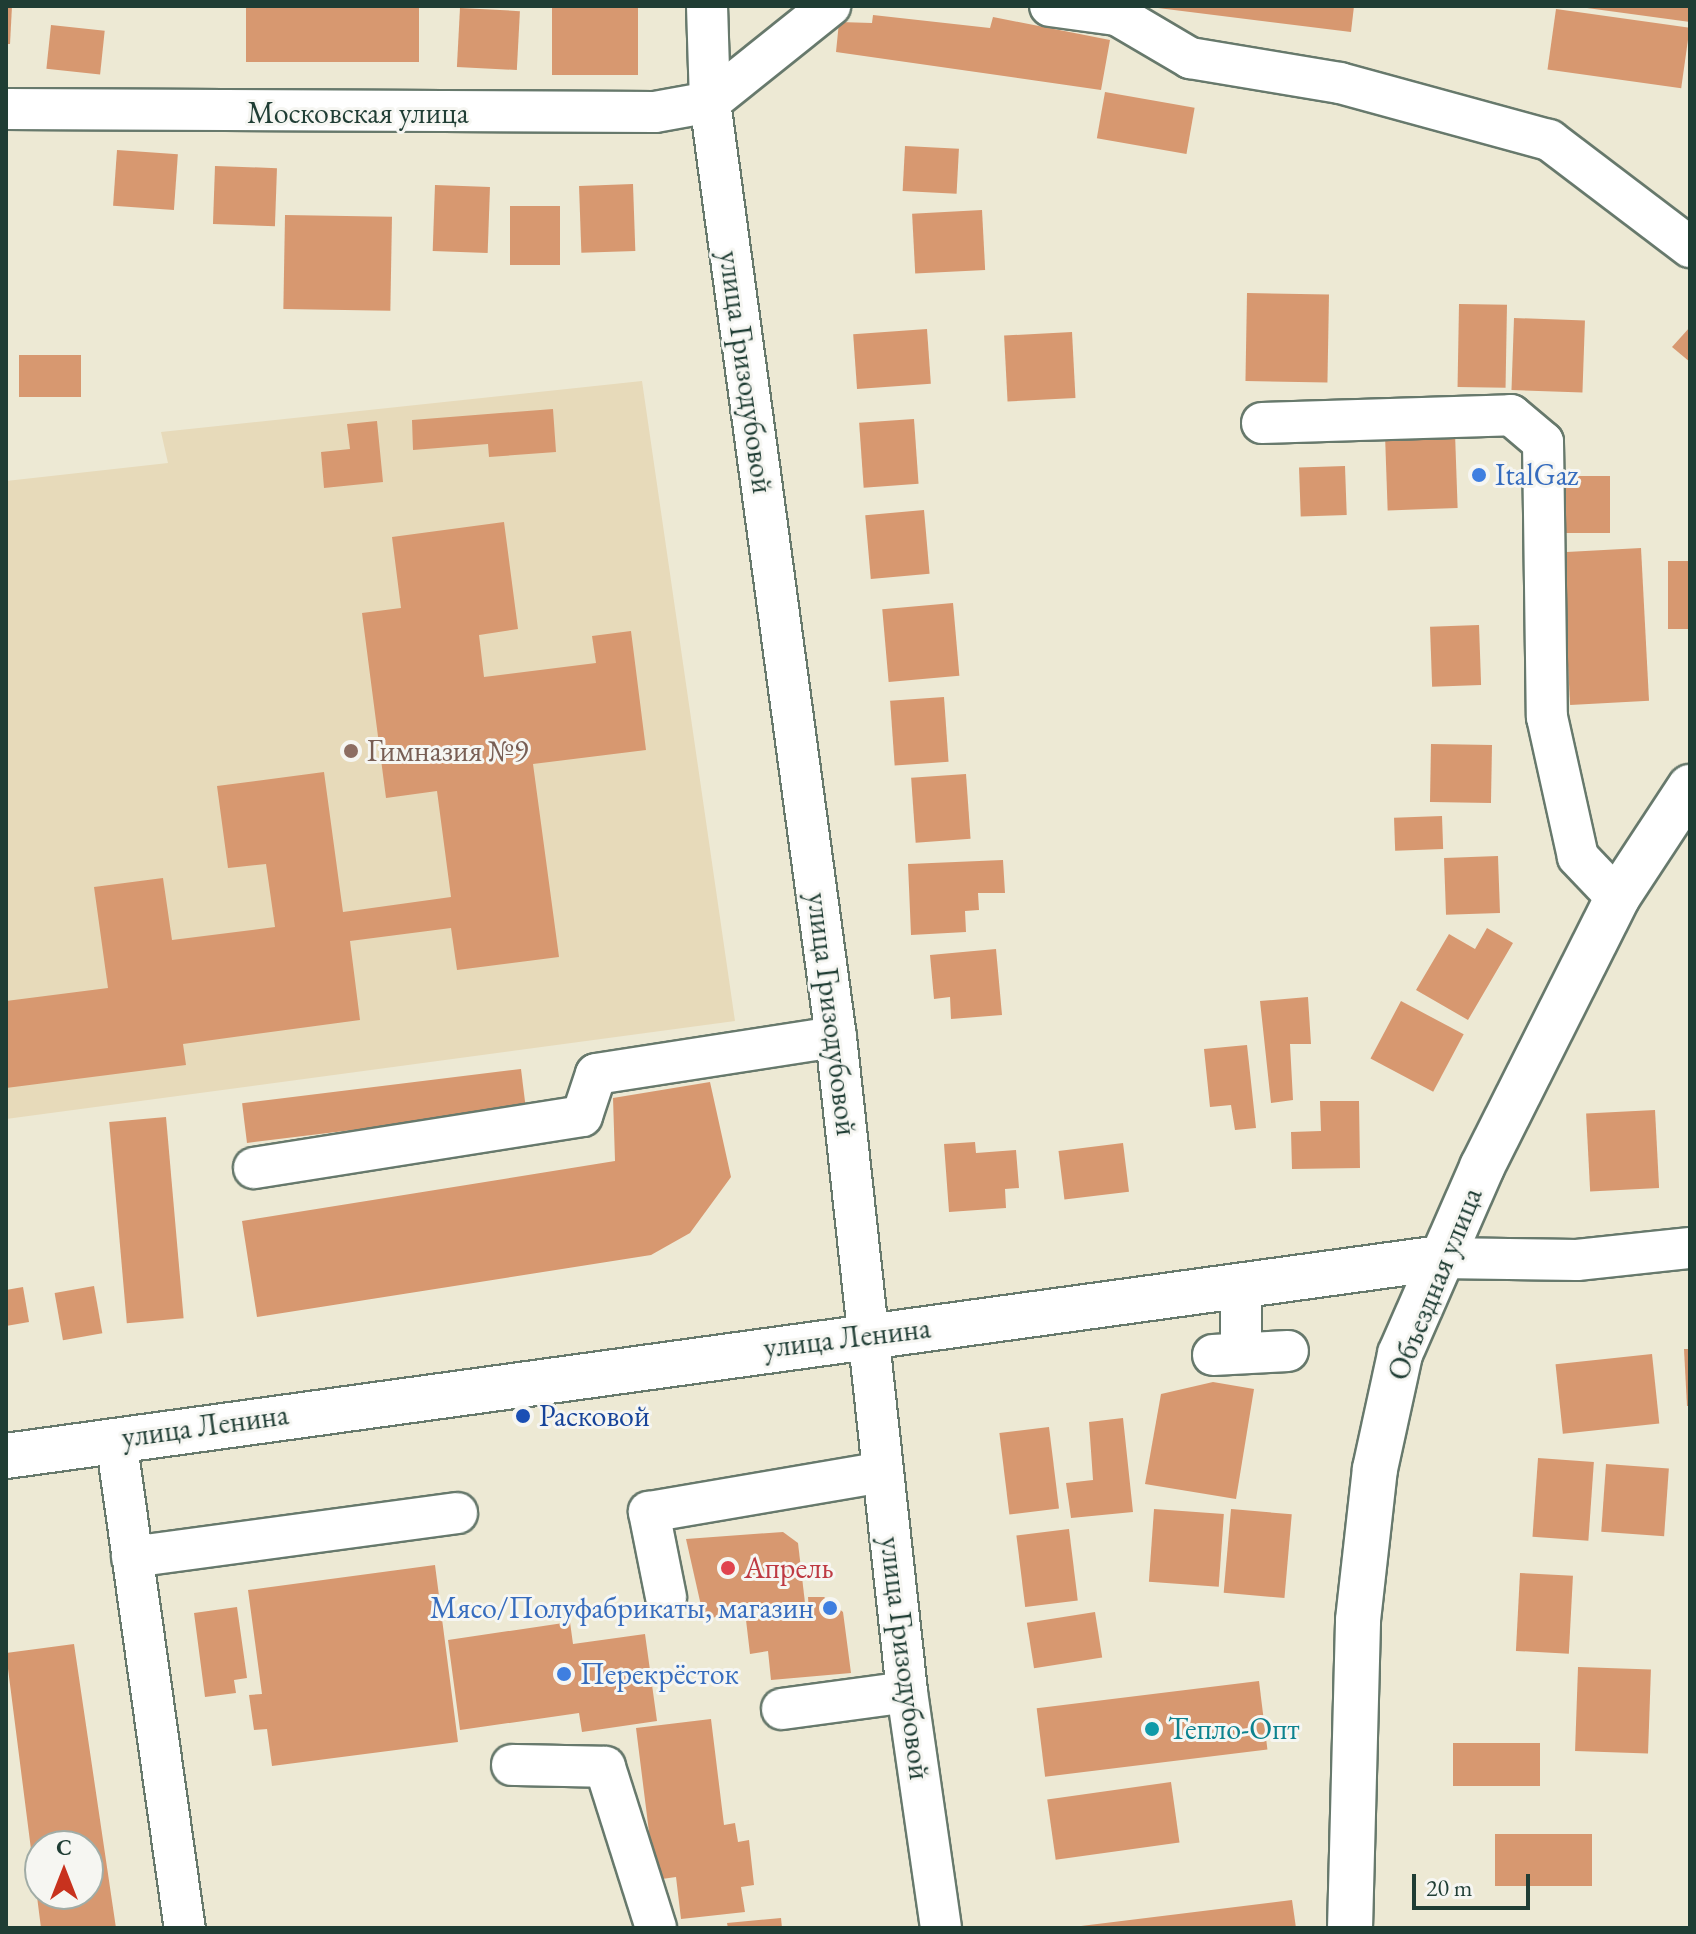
<!DOCTYPE html>
<html>
<head>
<meta charset="utf-8">
<style>
  body { margin:0 }
  #map { position:relative; width:1696px; height:1934px; overflow:hidden; background:#ede9d4; font-family:"EB Garamond",serif }
  div>[style] { position:absolute }
  .built>* { inset:0; background:#e7daba }
  .building>* { inset:0; background:#d79870; transform-origin:0 0 }
  .roads { filter:drop-shadow(2px 0 #67796c) drop-shadow(-2px 0 #67796c) drop-shadow(0 2px #67796c) drop-shadow(0 -2px #67796c) }
  .minor>* { height:40px; margin:-20px; padding:0 20px; transform-origin:20px; border-radius:20px; background:#fff }
  .major>* { height:44px; margin:-22px; padding:0 22px; transform-origin:22px; border-radius:22px; background:#fff }
  .dots>* { width:22px; height:22px; translate:-50% -50%; box-sizing:border-box; border:4px solid #f6f6f2; border-radius:50% }
  span { translate:-50% -50%; white-space:nowrap; text-align:center; line-height:1.15; -webkit-text-stroke:6px #f6f6f2; paint-order:stroke }
  .street-label { font-size:30px; color:#1f3d34 }
  .shop-label { font-size:30px; color:#366cbe }
  .left { translate:0 -50%; text-align:left }
  .right { translate:-100% -50%; text-align:right }
  .education-label { font-size:30px; color:#785e54 }
  .transit-label { font-size:30px; color:#164399 }
  .health-label { font-size:30px; color:#be3a42 }
  .culture-label { font-size:30px; color:#0d838f }
  .frame { position:absolute; inset:0; border:8px solid #1f3d34; pointer-events:none }
  .north { position:absolute; left:24px; top:1830px; width:80px; height:80px; box-sizing:border-box; background:#f6f6f2; border:2px solid #a0aca6; border-radius:50%; rotate:0deg; font-size:22px; font-weight:700; line-height:32px; text-align:center; color:#1f3d34 }
  .north::after { content:''; display:block; margin:auto; width:28px; height:36px; background:#c8321e; clip-path:polygon(50% 0,100% 100%,50% 72%,0 100%) }
  .scale { position:absolute; left:1412px; top:1874px; width:118px; height:36px; box-sizing:border-box; border:4px solid #1f3d34; border-top:0; padding-left:10px; font-size:24px; line-height:28px; white-space:nowrap; color:#1f3d34; -webkit-text-stroke:6px #f6f6f2; paint-order:stroke }
</style>
</head>
<body>
<div id="map">
  <div class="built">
    <i style="clip-path:polygon(642px 381px,735px 1021px,6px 1119px,6px 481px,168px 463px,161px 432px)"></i>
  </div>
  <div class="building">
    <i style="clip-path:polygon(6px 6px,12px 6px,10px 44px,6px 44px)"></i>
    <i style="left:246px;top:6px;width:173px;height:56px"></i>
    <i style="left:552px;top:6px;width:86px;height:69px"></i>
    <i style="clip-path:polygon(1142px 6px,1354px 6px,1351px 32px)"></i>
    <i style="clip-path:polygon(1587px 6px,1690px 6px,1690px 22px,1587px 8px)"></i>
    <i style="left:460px;top:8px;width:60px;height:59px;rotate:3deg"></i>
    <i style="left:1556px;top:9px;width:135px;height:61px;rotate:8deg"></i>
    <i style="clip-path:polygon(873px 15px,990px 28px,993px 17px,1110px 40px,1101px 90px,836px 52px,839px 22px,872px 23px)"></i>
    <i style="left:51px;top:25px;width:54px;height:44px;rotate:6deg"></i>
    <i style="left:1105px;top:92px;width:91px;height:47px;rotate:10deg"></i>
    <i style="left:905px;top:146px;width:54px;height:45px;rotate:3deg"></i>
    <i style="left:117px;top:150px;width:61px;height:56px;rotate:4deg"></i>
    <i style="left:215px;top:166px;width:62px;height:58px;rotate:2deg"></i>
    <i style="left:633px;top:184px;width:67px;height:54px;rotate:88deg"></i>
    <i style="left:435px;top:185px;width:55px;height:66px;rotate:2deg"></i>
    <i style="left:510px;top:206px;width:50px;height:59px"></i>
    <i style="left:982px;top:210px;width:60px;height:70px;rotate:87deg"></i>
    <i style="left:285px;top:215px;width:107px;height:94px;rotate:1deg"></i>
    <i style="left:1247px;top:293px;width:82px;height:88px;rotate:1deg"></i>
    <i style="left:1459px;top:304px;width:48px;height:83px;rotate:1deg"></i>
    <i style="left:1514px;top:318px;width:71px;height:72px;rotate:2deg"></i>
    <i style="clip-path:polygon(1690px 327px,1690px 362px,1672px 347px)"></i>
    <i style="left:927px;top:329px;width:55px;height:74px;rotate:86deg"></i>
    <i style="left:1072px;top:332px;width:66px;height:68px;rotate:87deg"></i>
    <i style="left:19px;top:355px;width:62px;height:42px"></i>
    <i style="clip-path:polygon(553px 409px,556px 452px,489px 457px,488px 444px,413px 450px,412px 420px)"></i>
    <i style="left:914px;top:419px;width:65px;height:55px;rotate:86deg"></i>
    <i style="clip-path:polygon(377px 421px,383px 482px,324px 488px,321px 452px,350px 449px,347px 424px)"></i>
    <i style="left:1455px;top:433px;width:75px;height:70px;rotate:88deg"></i>
    <i style="left:1345px;top:466px;width:49px;height:46px;rotate:88deg"></i>
    <i style="left:1562px;top:476px;width:48px;height:57px"></i>
    <i style="left:924px;top:510px;width:64px;height:59px;rotate:85deg"></i>
    <i style="clip-path:polygon(504px 522px,518px 629px,479px 635px,484px 677px,596px 663px,592px 636px,631px 631px,646px 750px,533px 764px,559px 957px,457px 970px,451px 928px,350px 941px,360px 1020px,183px 1044px,186px 1065px,6px 1088px,6px 1001px,108px 988px,94px 887px,163px 878px,172px 940px,275px 927px,266px 864px,228px 868px,217px 786px,324px 772px,343px 912px,451px 897px,437px 791px,386px 798px,362px 613px,401px 608px,392px 537px)"></i>
    <i style="left:1641px;top:548px;width:153px;height:79px;rotate:87deg"></i>
    <i style="left:1668px;top:561px;width:22px;height:68px"></i>
    <i style="left:953px;top:603px;width:73px;height:71px;rotate:85deg"></i>
    <i style="left:1479px;top:625px;width:60px;height:49px;rotate:88deg"></i>
    <i style="left:944px;top:697px;width:65px;height:54px;rotate:86deg"></i>
    <i style="left:1431px;top:744px;width:61px;height:58px;rotate:1deg"></i>
    <i style="left:966px;top:774px;width:65px;height:55px;rotate:86deg"></i>
    <i style="left:1442px;top:816px;width:33px;height:48px;rotate:88deg"></i>
    <i style="left:1498px;top:856px;width:57px;height:54px;rotate:88deg"></i>
    <i style="clip-path:polygon(1003px 860px,1005px 893px,978px 893px,979px 910px,965px 911px,966px 932px,911px 935px,908px 864px)"></i>
    <i style="clip-path:polygon(1487px 928px,1513px 943px,1468px 1020px,1416px 990px,1449px 934px,1475px 949px)"></i>
    <i style="clip-path:polygon(996px 949px,1002px 1015px,951px 1019px,950px 997px,934px 999px,930px 955px)"></i>
    <i style="clip-path:polygon(1308px 997px,1311px 1044px,1290px 1044px,1293px 1100px,1271px 1103px,1260px 1001px)"></i>
    <i style="left:1401px;top:1001px;width:71px;height:65px;rotate:28deg"></i>
    <i style="clip-path:polygon(1247px 1045px,1256px 1128px,1235px 1130px,1231px 1105px,1210px 1107px,1204px 1049px)"></i>
    <i style="left:521px;top:1069px;width:40px;height:281px;rotate:83deg"></i>
    <i style="clip-path:polygon(710px 1082px,731px 1177px,690px 1233px,651px 1255px,257px 1317px,242px 1221px,615px 1161px,613px 1098px)"></i>
    <i style="clip-path:polygon(1320px 1101px,1359px 1101px,1360px 1168px,1292px 1169px,1291px 1132px,1321px 1131px)"></i>
    <i style="left:1655px;top:1110px;width:78px;height:69px;rotate:87deg"></i>
    <i style="left:166px;top:1117px;width:202px;height:57px;rotate:85deg"></i>
    <i style="clip-path:polygon(975px 1142px,976px 1153px,1016px 1150px,1019px 1188px,1005px 1189px,1006px 1208px,949px 1212px,944px 1144px)"></i>
    <i style="left:1123px;top:1143px;width:49px;height:65px;rotate:83deg"></i>
    <i style="left:94px;top:1286px;width:48px;height:40px;rotate:80deg"></i>
    <i style="clip-path:polygon(23px 1287px,29px 1322px,6px 1326px,6px 1290px)"></i>
    <i style="clip-path:polygon(1684px 1349px,1690px 1349px,1690px 1406px,1687px 1406px)"></i>
    <i style="left:1652px;top:1354px;width:70px;height:97px;rotate:84deg"></i>
    <i style="clip-path:polygon(1213px 1382px,1254px 1389px,1236px 1499px,1145px 1484px,1161px 1394px)"></i>
    <i style="clip-path:polygon(1123px 1418px,1133px 1512px,1071px 1518px,1066px 1483px,1093px 1480px,1089px 1422px)"></i>
    <i style="left:1049px;top:1427px;width:82px;height:50px;rotate:83deg"></i>
    <i style="left:1538px;top:1458px;width:56px;height:79px;rotate:4deg"></i>
    <i style="left:1606px;top:1464px;width:63px;height:68px;rotate:4deg"></i>
    <i style="left:1154px;top:1509px;width:70px;height:73px;rotate:4deg"></i>
    <i style="left:1231px;top:1509px;width:61px;height:84px;rotate:5deg"></i>
    <i style="left:1069px;top:1529px;width:72px;height:53px;rotate:83deg"></i>
    <i style="clip-path:polygon(783px 1532px,798px 1543px,805px 1603px,704px 1619px,686px 1539px)"></i>
    <i style="clip-path:polygon(435px 1565px,458px 1742px,272px 1766px,267px 1729px,254px 1730px,249px 1695px,262px 1694px,248px 1590px)"></i>
    <i style="left:1520px;top:1573px;width:53px;height:78px;rotate:3deg"></i>
    <i style="clip-path:polygon(808px 1597px,824px 1597px,843px 1612px,851px 1673px,771px 1680px,768px 1651px,750px 1654px,746px 1620px,809px 1611px)"></i>
    <i style="clip-path:polygon(237px 1607px,247px 1678px,234px 1680px,236px 1693px,205px 1697px,194px 1613px)"></i>
    <i style="left:1095px;top:1612px;width:46px;height:69px;rotate:81deg"></i>
    <i style="clip-path:polygon(570px 1622px,573px 1644px,645px 1634px,657px 1721px,582px 1732px,579px 1713px,460px 1730px,448px 1640px)"></i>
    <i style="clip-path:polygon(evenodd,74px 1644px,116px 1928px,41px 1928px,6px 1653px,74px 1644px,40px 1846px,88px 1846px,88px 1894px,40px 1894px,40px 1846px)"></i>
    <i style="left:1578px;top:1667px;width:73px;height:84px;rotate:2deg"></i>
    <i style="left:1259px;top:1681px;width:69px;height:224px;rotate:83deg"></i>
    <i style="clip-path:polygon(711px 1719px,724px 1825px,735px 1823px,738px 1842px,749px 1840px,754px 1885px,741px 1887px,745px 1912px,681px 1919px,676px 1877px,655px 1880px,636px 1728px)"></i>
    <i style="left:1453px;top:1743px;width:87px;height:43px"></i>
    <i style="left:1171px;top:1782px;width:61px;height:125px;rotate:82deg"></i>
    <i style="left:1495px;top:1834px;width:97px;height:52px"></i>
    <i style="clip-path:polygon(1292px 1900px,1296px 1928px,1081px 1928px,1081px 1926px)"></i>
    <i style="clip-path:polygon(781px 1918px,782px 1928px,728px 1928px,727px 1923px)"></i>
  </div>
  <div class="roads">
    <div class="minor">
      <i style="left:707px;top:6px;width:96px;rotate:88.2deg"></i>
      <i style="left:710px;top:102px;width:943px;rotate:82.33deg"></i>
      <i style="left:836px;top:1037px;width:659px;rotate:83.81deg"></i>
      <i style="left:907px;top:1692px;width:238px;rotate:81.8deg"></i>
      <i style="left:1050px;top:6px;width:68px;rotate:7.7deg"></i>
      <i style="left:1117px;top:15px;width:85px;rotate:30.5deg"></i>
      <i style="left:1190px;top:58px;width:152px;rotate:9.5deg"></i>
      <i style="left:1340px;top:83px;width:217px;rotate:15.3deg"></i>
      <i style="left:1549px;top:140px;width:177px;rotate:37.2deg"></i>
      <i style="left:6px;top:109px;width:649px;rotate:0.26deg"></i>
      <i style="left:655px;top:112px;width:56px;rotate:-10.3deg"></i>
      <i style="left:710px;top:102px;width:154px;rotate:-38.7deg"></i>
      <i style="left:1262px;top:423px;width:249px;rotate:-1.8deg"></i>
      <i style="left:1511px;top:415px;width:42px;rotate:40.2deg"></i>
      <i style="left:1543px;top:442px;width:275px;rotate:89.2deg"></i>
      <i style="left:1547px;top:717px;width:143px;rotate:77.5deg"></i>
      <i style="left:1578px;top:857px;width:57px;rotate:46.4deg"></i>
      <i style="left:254px;top:1168px;width:332px;rotate:-9deg"></i>
      <i style="left:582px;top:1116px;width:44px;rotate:-71.6deg"></i>
      <i style="left:596px;top:1074px;width:243px;rotate:-8.8deg"></i>
      <i style="left:1440px;top:1258px;width:137px;rotate:0.8deg"></i>
      <i style="left:1577px;top:1260px;width:114px;rotate:-6.1deg"></i>
      <i style="left:1241px;top:1284px;width:69px;rotate:90deg"></i>
      <i style="left:1213px;top:1355px;width:75px;rotate:-3.1deg"></i>
      <i style="left:116px;top:1439px;width:494px;rotate:82deg"></i>
      <i style="left:132px;top:1557px;width:328px;rotate:-7.7deg"></i>
      <i style="left:666px;top:1597px;width:87px;rotate:-101.3deg"></i>
      <i style="left:649px;top:1512px;width:236px;rotate:-9.7deg"></i>
      <i style="left:782px;top:1709px;width:126px;rotate:-7.7deg"></i>
      <i style="left:512px;top:1765px;width:93px;rotate:1.2deg"></i>
      <i style="left:605px;top:1767px;width:169px;rotate:72.4deg"></i>
    </div>
    <div class="major">
      <i style="left:6px;top:1456px;width:1448px;rotate:-7.86deg"></i>
      <i style="left:1350px;top:1928px;width:308px;rotate:-88.5deg"></i>
      <i style="left:1358px;top:1620px;width:152px;rotate:-83.6deg"></i>
      <i style="left:1375px;top:1469px;width:118px;rotate:-77.7deg"></i>
      <i style="left:1400px;top:1354px;width:204px;rotate:-66.3deg"></i>
      <i style="left:1482px;top:1167px;width:301px;rotate:-63.3deg"></i>
      <i style="left:1617px;top:898px;width:133px;rotate:-56.7deg"></i>
    </div>
  </div>
  <div class="dots">
    <i style="left:1479px;top:475px;background:#3f7fe0"></i>
    <i style="left:351px;top:751px;background:#8d6e63"></i>
    <i style="left:523px;top:1416px;background:#1a4fb4"></i>
    <i style="left:728px;top:1568px;background:#e0444e"></i>
    <i style="left:830px;top:1608px;background:#3f7fe0"></i>
    <i style="left:564px;top:1674px;background:#3f7fe0"></i>
    <i style="left:1152px;top:1729px;background:#0f9aa8"></i>
  </div>
  <div class="street-label">
    <span style="left:358px;top:113px">Московская улица</span>
    <span style="left:746px;top:372px;rotate:82deg">улица Гризодубовой</span>
    <span style="left:832px;top:1014px;rotate:83deg">улица Гризодубовой</span>
    <span style="left:1435px;top:1284px;rotate:-68deg">Объездная улица</span>
    <span style="left:847px;top:1338px;rotate:-7deg">улица Ленина</span>
    <span style="left:205px;top:1426px;rotate:-8deg">улица Ленина</span>
    <span style="left:905px;top:1658px;rotate:83deg">улица Гризодубовой</span>
  </div>
  <div class="shop-label">
    <span class="left" style="left:1495px;top:475px">ItalGaz</span>
    <span class="right" style="left:814px;top:1608px">Мясо/Полуфабрикаты, магазин</span>
    <span class="left" style="left:580px;top:1674px">Перекрёсток</span>
  </div>
  <div class="education-label">
    <span class="left" style="left:367px;top:751px">Гимназия №9</span>
  </div>
  <div class="transit-label">
    <span class="left" style="left:539px;top:1416px">Расковой</span>
  </div>
  <div class="health-label">
    <span class="left" style="left:744px;top:1568px">Апрель</span>
  </div>
  <div class="culture-label">
    <span class="left" style="left:1168px;top:1729px">Тепло-Опт</span>
  </div>
  <div class="frame"></div>
  <div class="north">С</div>
  <div class="scale">20 m</div>
</div>
</body>
</html>
